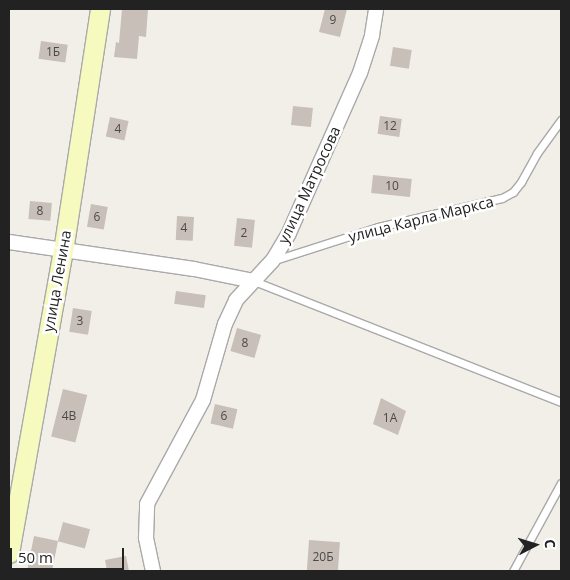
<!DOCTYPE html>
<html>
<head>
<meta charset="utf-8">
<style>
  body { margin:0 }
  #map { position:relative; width:570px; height:580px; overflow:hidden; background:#f2efe9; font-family:"Open Sans",sans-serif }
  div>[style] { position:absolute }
  .building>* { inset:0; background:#c7bfb8; transform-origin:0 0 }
  .roads { filter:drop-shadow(1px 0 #a9a9a9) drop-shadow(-1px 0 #a9a9a9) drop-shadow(0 1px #a9a9a9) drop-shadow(0 -1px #a9a9a9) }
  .lane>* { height:7px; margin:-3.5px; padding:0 3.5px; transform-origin:3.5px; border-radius:3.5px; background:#fff }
  .street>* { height:14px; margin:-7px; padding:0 7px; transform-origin:7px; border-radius:7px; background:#fff }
  .secondary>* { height:19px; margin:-9.5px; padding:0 9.5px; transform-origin:9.5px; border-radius:9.5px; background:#f7fabf }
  span { translate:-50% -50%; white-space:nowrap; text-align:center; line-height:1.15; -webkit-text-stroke:5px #fff; paint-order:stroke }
  .number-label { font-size:12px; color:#4b4948 }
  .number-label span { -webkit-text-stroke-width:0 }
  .street-label { font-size:15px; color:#222 }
  .frame { position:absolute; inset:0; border:10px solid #222; pointer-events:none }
  .north { position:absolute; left:510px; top:520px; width:50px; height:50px; -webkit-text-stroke:4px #fff; paint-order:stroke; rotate:85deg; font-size:14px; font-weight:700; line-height:20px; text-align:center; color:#222 }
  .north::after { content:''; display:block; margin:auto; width:18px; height:22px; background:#222; clip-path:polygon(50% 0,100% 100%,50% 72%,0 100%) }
  .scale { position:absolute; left:10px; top:548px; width:114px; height:22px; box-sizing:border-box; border:2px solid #222; border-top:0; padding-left:6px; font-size:15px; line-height:18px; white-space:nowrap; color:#222; -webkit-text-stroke:4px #fff; paint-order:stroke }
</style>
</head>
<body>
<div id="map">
  <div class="building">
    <i style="clip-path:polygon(122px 9px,148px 9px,146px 37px,139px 36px,137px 59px,114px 57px,116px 42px,119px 43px)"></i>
    <i style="clip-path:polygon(325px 9px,347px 9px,340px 37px,319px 32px)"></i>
    <i style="left:41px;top:41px;width:27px;height:18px;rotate:8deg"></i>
    <i style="left:393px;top:47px;width:19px;height:19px;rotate:9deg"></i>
    <i style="left:293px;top:106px;width:20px;height:19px;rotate:6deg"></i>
    <i style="left:380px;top:116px;width:22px;height:18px;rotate:8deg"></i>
    <i style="left:110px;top:117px;width:19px;height:20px;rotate:12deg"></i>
    <i style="left:373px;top:175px;width:39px;height:18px;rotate:6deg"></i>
    <i style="left:30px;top:201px;width:22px;height:18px;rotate:5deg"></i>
    <i style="left:91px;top:204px;width:17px;height:23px;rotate:10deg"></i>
    <i style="left:177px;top:216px;width:17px;height:24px;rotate:3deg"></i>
    <i style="left:237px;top:218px;width:18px;height:28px;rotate:6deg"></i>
    <i style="left:176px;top:291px;width:30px;height:13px;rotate:8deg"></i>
    <i style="left:73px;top:308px;width:19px;height:24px;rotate:9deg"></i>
    <i style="left:237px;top:328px;width:25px;height:24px;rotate:16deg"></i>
    <i style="left:63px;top:389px;width:25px;height:49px;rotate:14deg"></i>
    <i style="clip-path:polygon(381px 398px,406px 411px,398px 435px,373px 424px)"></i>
    <i style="left:215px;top:404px;width:23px;height:20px;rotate:13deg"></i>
    <i style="left:63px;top:522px;width:28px;height:20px;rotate:15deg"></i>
    <i style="clip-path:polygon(34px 536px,58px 541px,52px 571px,27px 571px)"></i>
    <i style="left:309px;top:540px;width:31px;height:31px;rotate:4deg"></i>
    <i style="clip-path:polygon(126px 556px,129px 571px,107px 571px,105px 560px)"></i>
  </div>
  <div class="roads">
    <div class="lane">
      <i style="left:275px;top:260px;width:108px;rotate:-17.8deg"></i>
      <i style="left:378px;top:227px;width:127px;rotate:-13.2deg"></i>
      <i style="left:502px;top:198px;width:13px;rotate:-29deg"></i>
      <i style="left:513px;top:192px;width:13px;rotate:-51deg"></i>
      <i style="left:521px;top:182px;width:33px;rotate:-61deg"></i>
      <i style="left:537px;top:153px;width:41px;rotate:-54deg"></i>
      <i style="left:254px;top:281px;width:330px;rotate:21.5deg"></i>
      <i style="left:513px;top:571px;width:100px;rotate:-61.4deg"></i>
    </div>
    <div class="street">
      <i style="left:9px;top:242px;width:187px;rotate:8.3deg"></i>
      <i style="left:194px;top:269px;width:60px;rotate:11.5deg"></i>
      <i style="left:153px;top:571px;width:34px;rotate:-102deg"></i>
      <i style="left:146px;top:538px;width:34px;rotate:-88deg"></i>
      <i style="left:147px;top:504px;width:118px;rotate:-61.7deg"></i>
      <i style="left:203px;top:400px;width:79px;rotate:-73.9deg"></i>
      <i style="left:225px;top:324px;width:26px;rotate:-65deg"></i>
      <i style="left:236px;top:300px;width:54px;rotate:-47.2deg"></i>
      <i style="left:273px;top:260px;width:31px;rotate:-59deg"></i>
      <i style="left:289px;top:233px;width:175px;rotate:-66.1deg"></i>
      <i style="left:360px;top:73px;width:40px;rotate:-72deg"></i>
      <i style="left:372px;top:35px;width:26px;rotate:-81deg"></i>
    </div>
    <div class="secondary">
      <i style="left:9px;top:553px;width:307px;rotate:-79.9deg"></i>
      <i style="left:63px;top:251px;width:245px;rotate:-81.3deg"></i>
    </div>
  </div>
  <div class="number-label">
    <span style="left:333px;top:20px">9</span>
    <span style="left:53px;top:52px">1Б</span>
    <span style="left:390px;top:126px">12</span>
    <span style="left:118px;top:129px">4</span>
    <span style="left:392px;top:186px">10</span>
    <span style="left:40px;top:211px">8</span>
    <span style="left:97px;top:217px">6</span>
    <span style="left:184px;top:228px">4</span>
    <span style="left:244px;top:233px">2</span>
    <span style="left:80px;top:321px">3</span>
    <span style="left:245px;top:343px">8</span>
    <span style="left:69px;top:416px">4В</span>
    <span style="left:224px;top:416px">6</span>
    <span style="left:390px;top:418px">1А</span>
    <span style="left:323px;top:557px">20Б</span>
  </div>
  <div class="street-label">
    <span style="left:309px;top:185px;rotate:-65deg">улица Матросова</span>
    <span style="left:421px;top:219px;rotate:-14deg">улица Карла Маркса</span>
    <span style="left:57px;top:281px;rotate:-80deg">улица Ленина</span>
  </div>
  <div class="frame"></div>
  <div class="north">С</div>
  <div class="scale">50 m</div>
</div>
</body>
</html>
